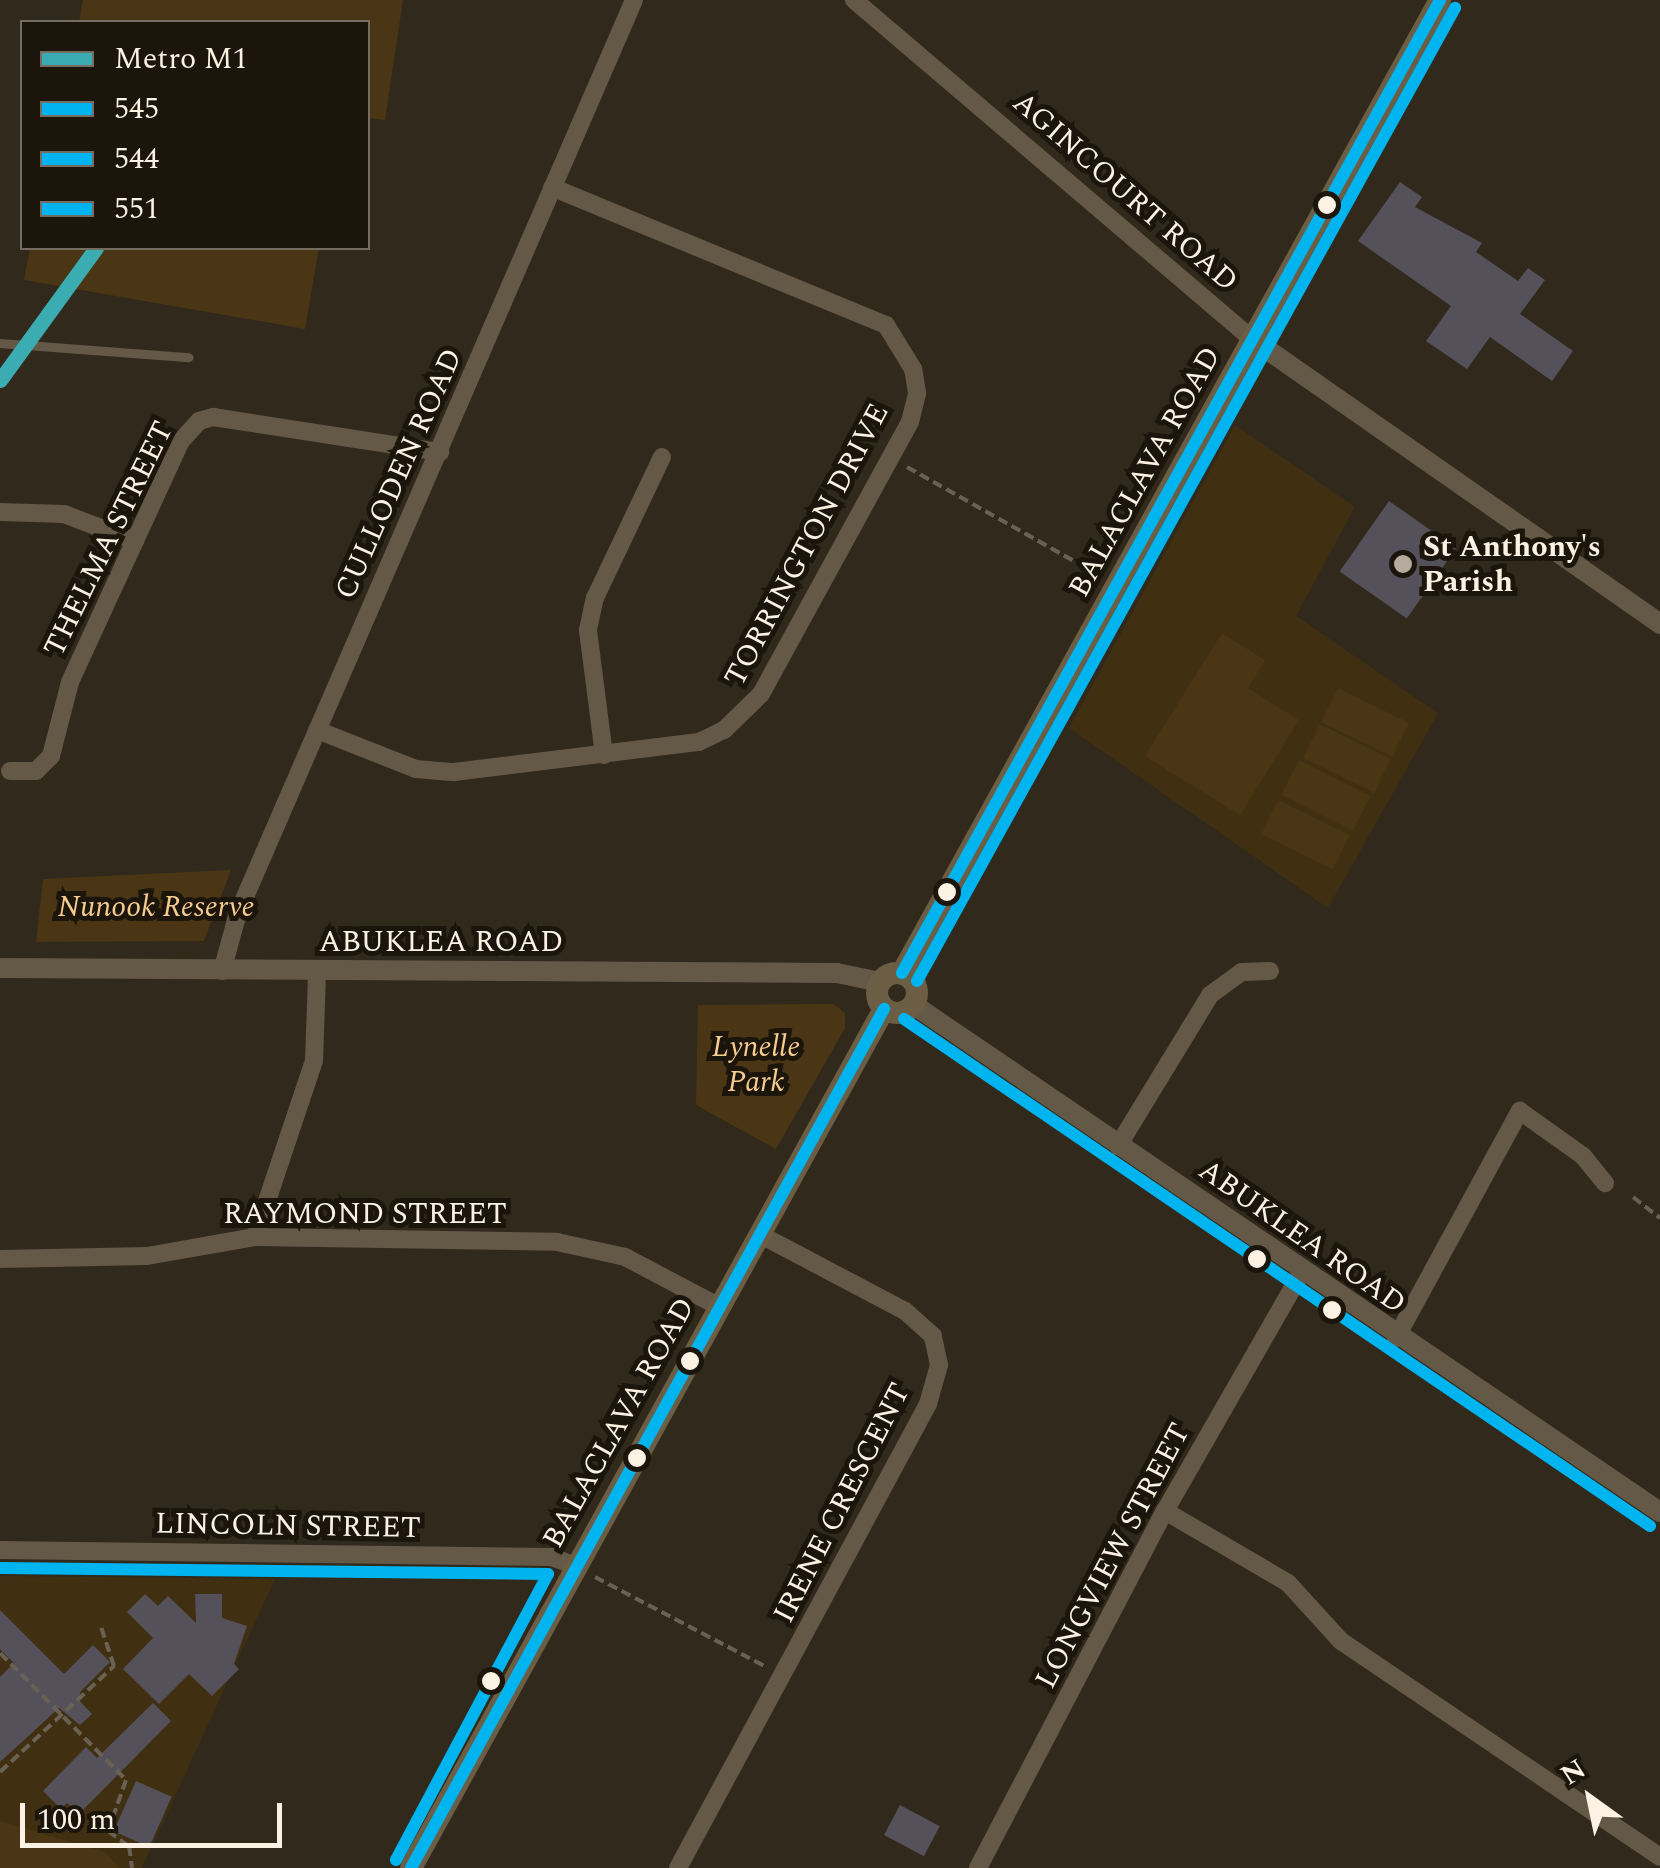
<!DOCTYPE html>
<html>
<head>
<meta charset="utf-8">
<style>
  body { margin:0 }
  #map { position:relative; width:1660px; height:1868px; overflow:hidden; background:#31291c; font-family:Spectral,serif }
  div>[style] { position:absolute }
  .built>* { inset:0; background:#412f12 }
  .green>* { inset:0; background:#4a3614; transform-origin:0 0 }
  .building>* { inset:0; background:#55515b; transform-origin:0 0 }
  .path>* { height:4px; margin-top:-2px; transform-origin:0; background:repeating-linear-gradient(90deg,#696153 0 10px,transparent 0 15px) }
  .service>* { height:9px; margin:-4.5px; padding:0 4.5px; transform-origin:4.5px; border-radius:4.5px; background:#645947 }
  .minor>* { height:18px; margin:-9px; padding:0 9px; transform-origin:9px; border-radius:9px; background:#645947 }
  .tertiary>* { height:20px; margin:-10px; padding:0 10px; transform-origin:10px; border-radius:10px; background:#645947 }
  .secondary>* { height:22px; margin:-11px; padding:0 11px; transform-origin:11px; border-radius:11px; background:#6b5e45 }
  .secondary>.ring { margin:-11px; padding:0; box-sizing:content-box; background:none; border:22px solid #6b5e45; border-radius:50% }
  .bus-1>* { height:12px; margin:-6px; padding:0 6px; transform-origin:6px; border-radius:6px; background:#00b5ef }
  .bus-2>* { height:12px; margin:-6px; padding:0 6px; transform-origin:6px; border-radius:6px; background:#00b5ef }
  .bus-3>* { height:12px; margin:-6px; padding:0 6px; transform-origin:6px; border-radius:6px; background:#00b5ef }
  .metro-1>* { height:15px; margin:-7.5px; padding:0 7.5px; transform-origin:7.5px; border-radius:7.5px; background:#3bacb2 }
  .dots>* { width:28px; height:28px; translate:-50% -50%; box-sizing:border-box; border:5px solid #1c150b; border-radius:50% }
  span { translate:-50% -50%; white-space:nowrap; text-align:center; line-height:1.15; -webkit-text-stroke:10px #1c150b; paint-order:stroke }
  .street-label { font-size:30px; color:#fcf2e4 }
  .poi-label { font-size:30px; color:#fcf2e4; font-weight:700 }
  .left { translate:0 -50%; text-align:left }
  .park-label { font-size:30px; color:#f6cc8e; font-style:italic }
  .legend { position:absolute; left:20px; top:20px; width:350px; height:230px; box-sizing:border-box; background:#1c150b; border:2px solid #766d62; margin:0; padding:12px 18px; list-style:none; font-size:30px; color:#fcf2e4 }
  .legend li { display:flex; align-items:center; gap:20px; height:50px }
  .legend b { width:50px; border:2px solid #766d62 }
  .north { position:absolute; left:1540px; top:1748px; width:100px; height:100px; -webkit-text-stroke:8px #1c150b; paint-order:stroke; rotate:327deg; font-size:28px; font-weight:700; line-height:40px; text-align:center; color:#fcf2e4 }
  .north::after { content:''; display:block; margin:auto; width:35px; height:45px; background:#fcf2e4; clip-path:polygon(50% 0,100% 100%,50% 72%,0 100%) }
  .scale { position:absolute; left:20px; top:1803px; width:262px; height:45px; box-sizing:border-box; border:5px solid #fcf2e4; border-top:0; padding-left:12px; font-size:30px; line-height:35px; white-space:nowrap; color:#fcf2e4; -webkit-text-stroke:8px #1c150b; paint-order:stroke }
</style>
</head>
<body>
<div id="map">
  <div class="built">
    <i style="clip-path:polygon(1235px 425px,1355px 507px,1296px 616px,1438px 713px,1328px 908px,1069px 728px)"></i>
    <i style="clip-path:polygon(0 1576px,275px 1579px,142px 1868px,0 1868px)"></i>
  </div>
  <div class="green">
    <i style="clip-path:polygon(83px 0,403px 0,385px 120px,368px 118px,368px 22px,79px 22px)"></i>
    <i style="clip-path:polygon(30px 248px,319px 248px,305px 329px,24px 280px)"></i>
    <i style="clip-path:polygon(1222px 633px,1265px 660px,1248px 688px,1299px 720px,1240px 815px,1145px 756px)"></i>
    <i style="left:1338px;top:688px;width:79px;height:38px;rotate:26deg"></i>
    <i style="left:1320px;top:724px;width:79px;height:38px;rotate:26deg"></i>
    <i style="left:1299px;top:760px;width:80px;height:39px;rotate:27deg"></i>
    <i style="left:1278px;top:800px;width:80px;height:38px;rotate:26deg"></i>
    <i style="clip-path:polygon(231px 870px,204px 941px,36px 942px,43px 879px)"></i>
    <i style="clip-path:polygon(834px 1004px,845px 1013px,845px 1028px,776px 1149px,696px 1105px,698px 1005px)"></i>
    <i style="clip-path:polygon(0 1821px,105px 1852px,120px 1868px,0 1868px)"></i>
  </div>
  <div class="building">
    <i style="clip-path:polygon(1400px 182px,1422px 197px,1415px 207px,1482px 243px,1476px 252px,1518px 281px,1528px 268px,1545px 280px,1520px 314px,1573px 351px,1552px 381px,1490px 337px,1467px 369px,1426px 341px,1451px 306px,1358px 241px)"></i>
    <i style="left:1389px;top:501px;width:82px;height:86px;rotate:35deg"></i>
    <i style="clip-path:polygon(145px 1594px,158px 1606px,168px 1596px,196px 1623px,195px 1594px,222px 1594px,222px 1618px,247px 1626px,234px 1664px,239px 1669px,212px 1696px,189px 1674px,159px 1704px,123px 1669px,153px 1638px,127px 1612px)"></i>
    <i style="clip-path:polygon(0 1610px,64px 1674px,93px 1645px,110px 1662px,81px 1691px,78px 1699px,92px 1714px,80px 1725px,59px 1708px,0 1762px,0 1677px,14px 1663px,0 1649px)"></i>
    <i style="clip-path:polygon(153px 1703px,171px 1721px,79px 1814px,67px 1803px,61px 1809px,43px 1791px,86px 1747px,97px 1758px)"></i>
    <i style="left:136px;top:1781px;width:39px;height:55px;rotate:24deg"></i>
    <i style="left:900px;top:1805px;width:45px;height:34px;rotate:28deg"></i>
  </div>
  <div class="path">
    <i style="left:907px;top:467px;width:220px;rotate:29.4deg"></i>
    <i style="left:1633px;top:1197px;width:34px;rotate:38deg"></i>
    <i style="left:595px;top:1577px;width:195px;rotate:27.7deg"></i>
    <i style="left:0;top:1653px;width:179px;rotate:45.2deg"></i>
    <i style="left:126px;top:1780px;width:54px;rotate:109.4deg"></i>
    <i style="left:108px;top:1831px;width:26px;rotate:36deg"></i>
    <i style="left:129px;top:1846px;width:22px;rotate:82deg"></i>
    <i style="left:0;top:1772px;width:156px;rotate:-42.9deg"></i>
    <i style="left:114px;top:1666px;width:44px;rotate:-108.4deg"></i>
  </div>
  <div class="service">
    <i style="left:0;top:343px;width:189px;rotate:4.3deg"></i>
  </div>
  <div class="minor">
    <i style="left:854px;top:0;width:523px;rotate:40.42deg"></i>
    <i style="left:0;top:512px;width:64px;rotate:1.8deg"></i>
    <i style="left:64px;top:514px;width:76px;rotate:20.8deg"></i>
    <i style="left:317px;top:730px;width:106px;rotate:21.5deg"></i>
    <i style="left:416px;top:769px;width:38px;rotate:5deg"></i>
    <i style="left:454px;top:772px;width:247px;rotate:-7deg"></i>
    <i style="left:699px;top:742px;width:28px;rotate:-26deg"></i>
    <i style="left:724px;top:730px;width:52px;rotate:-44.2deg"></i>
    <i style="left:761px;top:694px;width:310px;rotate:-61.3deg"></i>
    <i style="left:910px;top:422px;width:30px;rotate:-76deg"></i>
    <i style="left:917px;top:393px;width:24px;rotate:-99deg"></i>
    <i style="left:913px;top:369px;width:52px;rotate:-121.5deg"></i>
    <i style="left:886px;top:325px;width:361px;rotate:-157.6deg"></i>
    <i style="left:604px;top:755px;width:126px;rotate:-97.3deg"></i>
    <i style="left:588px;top:630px;width:33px;rotate:-78deg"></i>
    <i style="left:595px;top:598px;width:156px;rotate:-64.6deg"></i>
    <i style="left:10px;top:771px;width:26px"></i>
    <i style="left:36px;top:771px;width:21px;rotate:-45deg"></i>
    <i style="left:51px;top:756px;width:76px;rotate:-75.6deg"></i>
    <i style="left:70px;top:682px;width:265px;rotate:-65.3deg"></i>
    <i style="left:181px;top:441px;width:27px;rotate:-48deg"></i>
    <i style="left:199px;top:421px;width:15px;rotate:-16deg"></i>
    <i style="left:213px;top:417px;width:230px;rotate:8.8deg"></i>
    <i style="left:222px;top:971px;width:60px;rotate:-74.6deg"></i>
    <i style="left:238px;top:913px;width:995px;rotate:-66.55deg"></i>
    <i style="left:1118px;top:1146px;width:177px;rotate:-58.6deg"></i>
    <i style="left:1210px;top:995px;width:39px;rotate:-36deg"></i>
    <i style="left:1242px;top:972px;width:28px;rotate:-2deg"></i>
    <i style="left:255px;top:1237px;width:186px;rotate:-71.5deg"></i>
    <i style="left:314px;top:1061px;width:88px;rotate:-88deg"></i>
    <i style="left:0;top:1259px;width:147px;rotate:-1.2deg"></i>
    <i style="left:147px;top:1256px;width:110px;rotate:-10deg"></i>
    <i style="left:255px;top:1237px;width:302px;rotate:0.9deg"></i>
    <i style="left:557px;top:1242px;width:70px;rotate:12.4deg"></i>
    <i style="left:625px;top:1257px;width:105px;rotate:27.8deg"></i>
    <i style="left:1396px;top:1338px;width:259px;rotate:-61.4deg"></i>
    <i style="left:1520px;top:1111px;width:77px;rotate:35.5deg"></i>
    <i style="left:1583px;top:1156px;width:35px;rotate:51deg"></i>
    <i style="left:1165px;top:1511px;width:143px;rotate:30.3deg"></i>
    <i style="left:1288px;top:1583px;width:79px;rotate:47.6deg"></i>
    <i style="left:1341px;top:1641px;width:385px;rotate:34.1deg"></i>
    <i style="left:0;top:1550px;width:552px;rotate:0.73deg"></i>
    <i style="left:552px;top:1557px;width:22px;rotate:21deg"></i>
    <i style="left:678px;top:1868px;width:527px;rotate:-61.68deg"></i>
    <i style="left:928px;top:1404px;width:41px;rotate:-74.2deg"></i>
    <i style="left:939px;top:1365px;width:30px;rotate:-102deg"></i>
    <i style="left:933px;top:1336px;width:38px;rotate:-138deg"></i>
    <i style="left:905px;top:1311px;width:165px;rotate:-152.2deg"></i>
    <i style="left:978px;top:1868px;width:403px;rotate:-62.4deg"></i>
    <i style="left:1165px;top:1511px;width:275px;rotate:-60.2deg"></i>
  </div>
  <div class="tertiary">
    <i style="left:1252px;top:339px;width:498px;rotate:34.9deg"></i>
    <i style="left:0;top:968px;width:837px;rotate:0.34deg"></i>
    <i style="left:837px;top:973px;width:44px;rotate:11.8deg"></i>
    <i style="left:914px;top:1005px;width:902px;rotate:34.2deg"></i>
  </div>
  <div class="secondary">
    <i class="ring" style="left:877px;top:973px;width:18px;height:18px"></i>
    <i style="left:902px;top:973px;width:1112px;rotate:-61.06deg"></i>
    <i style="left:411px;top:1868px;width:981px;rotate:-61.16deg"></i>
  </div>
  <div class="bus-1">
    <i style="left:902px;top:973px;width:1112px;rotate:-61.06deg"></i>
    <i style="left:411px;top:1868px;width:981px;rotate:-61.16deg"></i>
  </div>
  <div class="bus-2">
    <i style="left:917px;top:981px;width:1112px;rotate:-61.06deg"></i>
    <i style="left:904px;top:1019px;width:902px;rotate:34.2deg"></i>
  </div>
  <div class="bus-3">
    <i style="left:0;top:1568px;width:548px;rotate:0.63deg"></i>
    <i style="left:548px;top:1574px;width:324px;rotate:118deg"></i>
  </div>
  <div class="metro-1">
    <i style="left:0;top:380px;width:163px;rotate:-54deg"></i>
  </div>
  <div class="dots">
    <i style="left:1327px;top:205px;background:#fcf2e4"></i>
    <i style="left:1403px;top:564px;background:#b5ac9e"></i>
    <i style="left:947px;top:892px;background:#fcf2e4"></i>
    <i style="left:1257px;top:1259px;background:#fcf2e4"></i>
    <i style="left:1332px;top:1310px;background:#fcf2e4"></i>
    <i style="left:690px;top:1361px;background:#fcf2e4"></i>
    <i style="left:637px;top:1458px;background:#fcf2e4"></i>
    <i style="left:491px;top:1681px;background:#fcf2e4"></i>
  </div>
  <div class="street-label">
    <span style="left:1125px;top:192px;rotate:41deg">AGINCOURT ROAD</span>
    <span style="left:1145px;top:472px;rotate:-61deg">BALACLAVA ROAD</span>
    <span style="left:399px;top:474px;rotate:-66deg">CULLODEN ROAD</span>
    <span style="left:109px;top:539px;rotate:-64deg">THELMA STREET</span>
    <span style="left:807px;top:545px;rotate:-62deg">TORRINGTON DRIVE</span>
    <span style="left:441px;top:942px">ABUKLEA ROAD</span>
    <span style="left:365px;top:1214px">RAYMOND STREET</span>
    <span style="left:1302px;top:1237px;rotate:35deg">ABUKLEA ROAD</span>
    <span style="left:619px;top:1423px;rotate:-61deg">BALACLAVA ROAD</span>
    <span style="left:842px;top:1503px;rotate:-63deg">IRENE CRESCENT</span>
    <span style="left:288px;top:1526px;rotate:1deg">LINCOLN STREET</span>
    <span style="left:1113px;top:1556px;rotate:-62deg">LONGVIEW STREET</span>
  </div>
  <div class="poi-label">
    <span class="left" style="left:1423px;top:564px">St Anthony's<br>Parish</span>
  </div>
  <div class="park-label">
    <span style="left:156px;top:907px">Nunook Reserve</span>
    <span style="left:756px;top:1064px">Lynelle<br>Park</span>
  </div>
  <ul class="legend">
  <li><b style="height:12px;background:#3bacb2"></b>Metro M1</li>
  <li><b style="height:12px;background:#00b5ef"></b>545</li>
  <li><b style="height:12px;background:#00b5ef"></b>544</li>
  <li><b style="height:12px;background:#00b5ef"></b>551</li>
  </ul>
  <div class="north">N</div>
  <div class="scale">100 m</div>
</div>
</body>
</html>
